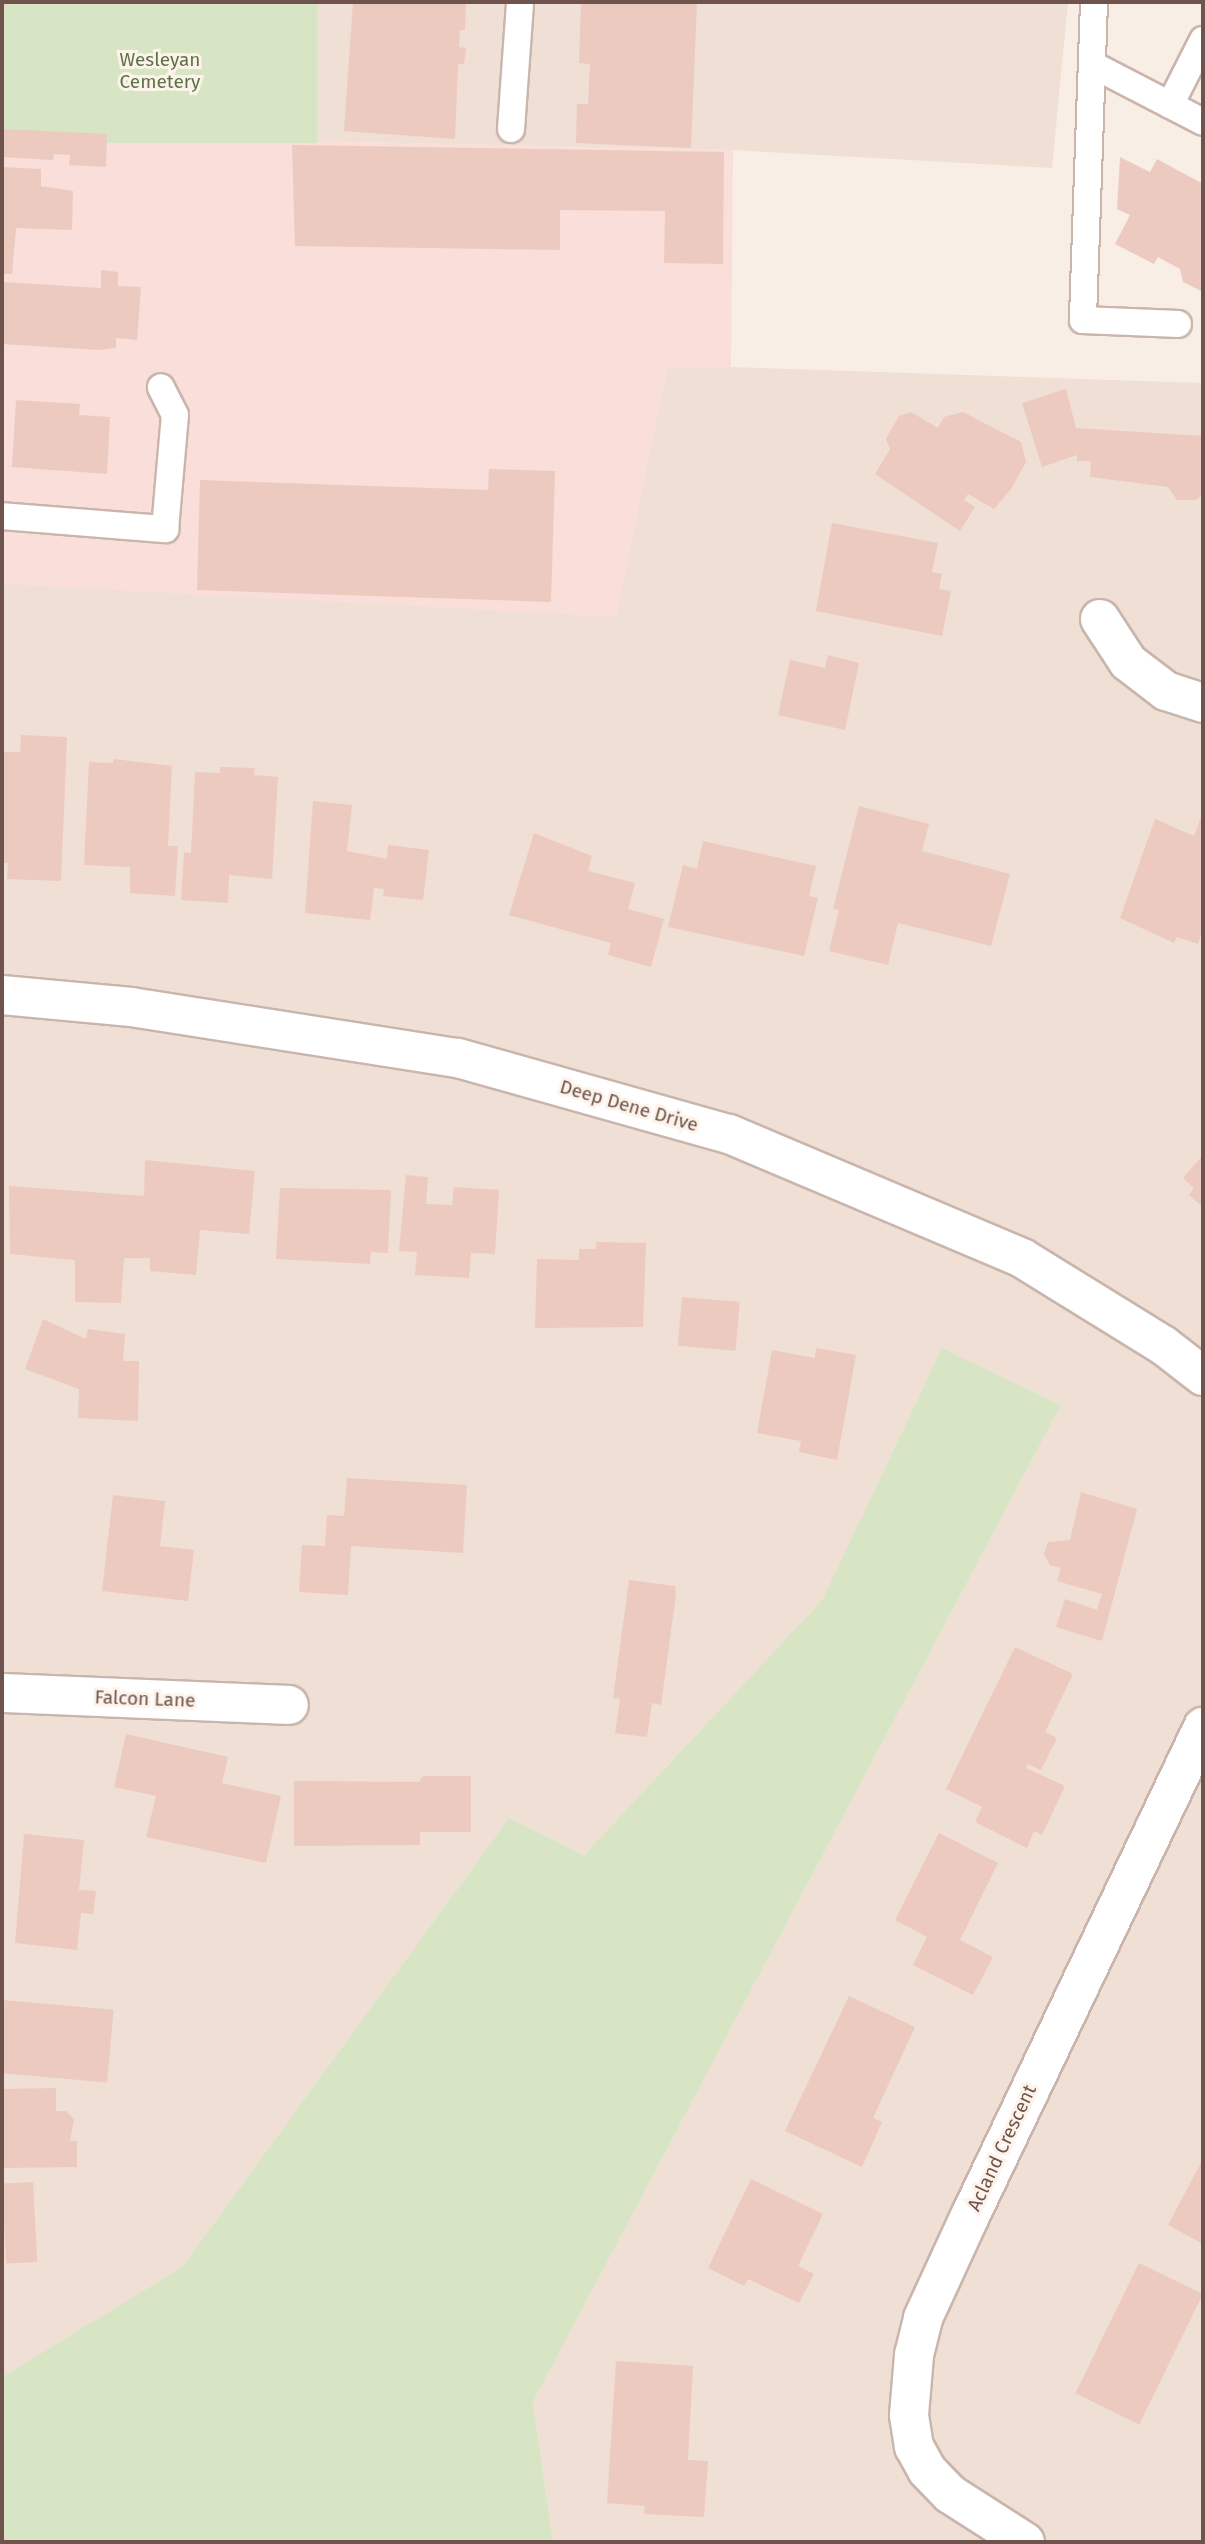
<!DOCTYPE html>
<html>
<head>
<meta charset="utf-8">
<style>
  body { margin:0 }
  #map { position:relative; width:1205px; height:2544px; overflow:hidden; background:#f9eee5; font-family:"Fira Sans",sans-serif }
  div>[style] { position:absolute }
  .residential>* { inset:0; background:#f0dfd4 }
  .commercial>* { inset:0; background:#f9ded9 }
  .green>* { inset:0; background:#d7e5c5; transform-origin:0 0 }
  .building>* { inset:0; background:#eccabf; transform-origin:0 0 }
  .roads { filter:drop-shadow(2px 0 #c9b5ac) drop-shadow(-2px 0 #c9b5ac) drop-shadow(0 2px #c9b5ac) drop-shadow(0 -2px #c9b5ac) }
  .service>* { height:26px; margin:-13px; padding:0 13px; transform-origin:13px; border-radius:13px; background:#fff }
  .minor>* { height:38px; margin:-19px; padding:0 19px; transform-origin:19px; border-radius:19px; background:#fff }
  span { translate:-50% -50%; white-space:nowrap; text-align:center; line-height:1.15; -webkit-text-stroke:6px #fdf3ea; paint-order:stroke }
  .park-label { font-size:19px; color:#5b7446 }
  .street-label { font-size:19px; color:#6f544d }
  .frame { position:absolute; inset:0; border:4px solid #6f544d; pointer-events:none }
</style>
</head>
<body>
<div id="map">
  <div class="residential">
    <i style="clip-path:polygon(317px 2px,1068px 2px,1052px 168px,733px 150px,304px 141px)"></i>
    <i style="clip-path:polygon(731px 367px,1203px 383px,1203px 2542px,553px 2542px,533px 2402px,1061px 1405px,942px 1348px,822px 1600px,584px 1855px,509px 1818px,182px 2267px,2px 2377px,2px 583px,616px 616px,667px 368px)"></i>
  </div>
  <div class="commercial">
    <i style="clip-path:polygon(304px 141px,733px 150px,731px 367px,667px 368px,616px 617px,2px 584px,2px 143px)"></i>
  </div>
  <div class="green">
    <i style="left:2px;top:2px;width:315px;height:141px"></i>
    <i style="clip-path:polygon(942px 1348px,1061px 1405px,533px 2402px,553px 2542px,2px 2542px,2px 2377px,182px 2267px,509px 1818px,584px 1855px,822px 1600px)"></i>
  </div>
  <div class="building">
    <i style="clip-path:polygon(353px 2px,466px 2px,465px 30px,460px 30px,459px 47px,466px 48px,464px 64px,458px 64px,455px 139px,344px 131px)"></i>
    <i style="clip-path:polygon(581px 2px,697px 2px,691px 148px,576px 143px,577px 104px,588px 104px,590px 64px,579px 63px)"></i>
    <i style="clip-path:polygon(2px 129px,107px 134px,106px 167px,69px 165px,70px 155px,54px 154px,53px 160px,2px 157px)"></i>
    <i style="clip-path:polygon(292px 145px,724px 152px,723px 264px,664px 263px,665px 211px,560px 210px,560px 250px,295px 246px)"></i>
    <i style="clip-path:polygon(1120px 157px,1150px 172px,1157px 159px,1203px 184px,1203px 292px,1183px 282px,1180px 269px,1158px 257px,1154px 264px,1115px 244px,1130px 215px,1117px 209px)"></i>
    <i style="clip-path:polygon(2px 167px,41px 169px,41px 186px,73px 191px,72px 230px,16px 228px,12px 274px,2px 274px)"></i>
    <i style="clip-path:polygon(101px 270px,118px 272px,118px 286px,141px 287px,137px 340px,116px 338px,116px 348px,99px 350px,2px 344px,2px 282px,101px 288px)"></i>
    <i style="clip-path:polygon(1066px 389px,1076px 428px,1203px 436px,1203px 494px,1196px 500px,1177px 500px,1168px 487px,1090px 477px,1091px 461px,1077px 461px,1077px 455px,1042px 467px,1022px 403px)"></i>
    <i style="clip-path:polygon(16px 400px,80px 404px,79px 415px,110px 417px,107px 474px,12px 467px)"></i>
    <i style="clip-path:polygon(911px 412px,938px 428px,944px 417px,963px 412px,1021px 442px,1026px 462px,1011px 489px,994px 509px,968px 494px,964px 500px,975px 507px,960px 531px,875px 474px,890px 449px,886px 439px,899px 416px)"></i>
    <i style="clip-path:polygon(489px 469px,555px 471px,551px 602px,197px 590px,200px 480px,488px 490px)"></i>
    <i style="clip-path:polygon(832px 523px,938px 543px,932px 572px,942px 574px,939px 589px,951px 591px,942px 636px,816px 611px)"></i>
    <i style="clip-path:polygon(828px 655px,859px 663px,845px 730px,778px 715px,790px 660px,825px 668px)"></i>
    <i style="clip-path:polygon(21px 735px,67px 737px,61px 881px,7px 879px,8px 863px,2px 863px,2px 752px,20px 752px)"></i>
    <i style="clip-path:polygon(114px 759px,172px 766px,168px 846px,178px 846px,175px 896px,130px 893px,130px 867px,84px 865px,89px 762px,113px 763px)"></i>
    <i style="clip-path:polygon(220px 767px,255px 768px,254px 775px,278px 777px,272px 879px,229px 875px,228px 903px,181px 900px,184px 852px,191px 853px,195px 772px,220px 773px)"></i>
    <i style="clip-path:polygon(313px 801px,352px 805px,347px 851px,387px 859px,388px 845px,429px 850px,423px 900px,383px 896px,384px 889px,374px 888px,370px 920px,305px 913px)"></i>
    <i style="clip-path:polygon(859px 806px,929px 824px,922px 851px,1010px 874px,991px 946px,898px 923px,888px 965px,829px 951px,839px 910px,833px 909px)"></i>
    <i style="clip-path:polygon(1203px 811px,1203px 930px,1198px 944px,1177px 937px,1174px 943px,1120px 918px,1155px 819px,1194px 836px)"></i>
    <i style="clip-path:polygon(534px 833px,592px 856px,588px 871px,635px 883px,628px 909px,664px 919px,651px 967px,608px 955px,611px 943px,509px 915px)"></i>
    <i style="clip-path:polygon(703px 841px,816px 866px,809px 896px,818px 898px,804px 956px,668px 927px,683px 865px,697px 869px)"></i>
    <i style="clip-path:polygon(1203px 1155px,1203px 1207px,1189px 1195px,1194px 1188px,1183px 1178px)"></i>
    <i style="clip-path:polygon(145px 1160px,255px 1171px,249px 1234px,200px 1230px,196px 1275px,150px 1271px,150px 1258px,124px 1258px,121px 1303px,75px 1302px,75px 1260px,10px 1254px,9px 1186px,144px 1196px)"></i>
    <i style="clip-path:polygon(406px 1175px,428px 1177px,426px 1204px,452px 1205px,454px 1187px,499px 1190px,495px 1254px,471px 1253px,469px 1278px,415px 1275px,417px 1252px,399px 1251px)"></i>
    <i style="clip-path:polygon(280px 1188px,391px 1190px,388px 1253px,371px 1252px,370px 1264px,276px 1259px)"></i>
    <i style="clip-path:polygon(596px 1242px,646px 1243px,643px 1327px,535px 1328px,537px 1259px,579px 1260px,579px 1249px,596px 1249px)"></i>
    <i style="left:682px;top:1297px;width:58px;height:49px;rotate:5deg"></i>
    <i style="clip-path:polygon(43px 1319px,86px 1339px,88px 1329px,125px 1334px,123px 1361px,139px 1361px,138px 1421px,78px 1418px,79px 1389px,25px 1369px)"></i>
    <i style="clip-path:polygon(816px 1348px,856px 1355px,837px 1460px,799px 1452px,801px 1441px,757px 1433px,772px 1350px,815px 1358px)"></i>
    <i style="clip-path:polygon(347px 1478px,467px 1485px,463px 1553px,351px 1546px,348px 1595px,299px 1592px,302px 1545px,325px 1546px,327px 1515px,344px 1516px)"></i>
    <i style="clip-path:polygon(1081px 1492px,1137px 1509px,1102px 1641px,1056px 1627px,1065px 1599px,1097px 1610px,1102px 1594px,1057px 1581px,1061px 1568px,1050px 1565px,1044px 1554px,1048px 1542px,1070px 1540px)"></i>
    <i style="clip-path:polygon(113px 1495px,165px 1501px,160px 1546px,194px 1550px,188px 1601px,102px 1591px)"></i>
    <i style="clip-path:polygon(629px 1580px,675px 1586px,676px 1594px,661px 1705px,652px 1703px,647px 1737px,615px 1733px,620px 1699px,613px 1698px)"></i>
    <i style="clip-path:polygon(1015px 1647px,1073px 1674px,1045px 1732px,1057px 1738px,1041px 1770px,1028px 1764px,1026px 1768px,1065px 1786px,1042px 1835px,1034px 1831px,1027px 1848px,975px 1822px,982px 1807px,946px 1789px)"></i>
    <i style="clip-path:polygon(126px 1734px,228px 1757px,222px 1783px,281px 1796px,266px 1863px,146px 1837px,156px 1796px,114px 1787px)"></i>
    <i style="clip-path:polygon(423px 1776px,471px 1776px,471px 1832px,420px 1832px,420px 1845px,294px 1846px,294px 1781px,419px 1782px)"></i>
    <i style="clip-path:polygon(939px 1833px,998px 1863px,960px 1940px,993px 1957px,973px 1995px,913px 1965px,927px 1937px,895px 1920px)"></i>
    <i style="clip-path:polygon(24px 1834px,84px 1840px,79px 1890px,96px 1891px,93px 1914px,81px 1913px,77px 1950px,15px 1943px)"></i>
    <i style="clip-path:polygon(849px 1996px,915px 2027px,873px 2118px,882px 2122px,862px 2167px,785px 2131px)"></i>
    <i style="left:2px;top:2000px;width:112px;height:73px;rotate:5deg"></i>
    <i style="clip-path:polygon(56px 2088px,56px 2111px,66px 2111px,74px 2119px,70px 2141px,77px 2141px,77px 2167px,2px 2168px,2px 2089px)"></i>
    <i style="clip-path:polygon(1203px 2159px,1203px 2244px,1168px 2225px)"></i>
    <i style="clip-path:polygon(751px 2179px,823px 2214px,798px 2266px,814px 2274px,799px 2303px,748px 2279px,744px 2286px,708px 2268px)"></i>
    <i style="left:33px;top:2182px;width:80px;height:31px;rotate:87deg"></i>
    <i style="left:1139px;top:2263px;width:71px;height:145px;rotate:26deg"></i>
    <i style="clip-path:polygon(616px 2361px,693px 2366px,688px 2460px,708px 2461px,704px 2517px,644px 2514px,645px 2506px,607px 2503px)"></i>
  </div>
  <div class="roads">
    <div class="service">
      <i style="left:1094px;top:2px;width:318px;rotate:92deg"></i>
      <i style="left:1083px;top:320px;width:95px;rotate:2.4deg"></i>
      <i style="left:1093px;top:65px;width:124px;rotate:27.4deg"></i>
      <i style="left:1170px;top:105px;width:73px;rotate:-63.1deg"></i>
      <i style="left:511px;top:129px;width:127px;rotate:-85.9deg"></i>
      <i style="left:2px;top:516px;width:164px;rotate:4.6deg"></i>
      <i style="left:165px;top:529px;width:114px;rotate:-85deg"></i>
      <i style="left:175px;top:415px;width:31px;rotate:-117deg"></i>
    </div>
    <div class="minor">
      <i style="left:1100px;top:619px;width:51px;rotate:56.9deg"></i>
      <i style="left:1128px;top:662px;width:48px;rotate:37.3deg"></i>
      <i style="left:1166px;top:691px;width:39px;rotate:18deg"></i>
      <i style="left:2px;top:995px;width:130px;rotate:5.3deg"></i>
      <i style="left:131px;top:1007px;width:331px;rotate:8.9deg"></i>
      <i style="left:458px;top:1058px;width:281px;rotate:15.7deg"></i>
      <i style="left:729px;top:1134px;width:318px;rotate:22.9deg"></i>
      <i style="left:1022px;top:1258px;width:166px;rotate:31.7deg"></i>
      <i style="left:1163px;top:1345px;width:51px;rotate:37.8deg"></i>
      <i style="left:2px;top:1693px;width:287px;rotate:2.4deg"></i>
      <i style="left:1025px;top:2542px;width:89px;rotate:-147.4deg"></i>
      <i style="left:950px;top:2494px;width:33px;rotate:-134deg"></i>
      <i style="left:927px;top:2470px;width:26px;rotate:-119deg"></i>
      <i style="left:914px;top:2447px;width:32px;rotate:-99deg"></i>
      <i style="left:909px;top:2415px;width:60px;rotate:-85.2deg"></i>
      <i style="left:914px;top:2355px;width:38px;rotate:-76deg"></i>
      <i style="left:923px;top:2318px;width:112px;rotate:-65.3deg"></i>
      <i style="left:970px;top:2216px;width:542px;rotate:-64.52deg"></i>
    </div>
  </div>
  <div class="park-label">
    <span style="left:160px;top:71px">Wesleyan<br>Cemetery</span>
  </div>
  <div class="street-label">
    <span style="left:629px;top:1106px;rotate:16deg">Deep Dene Drive</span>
    <span style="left:145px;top:1699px;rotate:2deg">Falcon Lane</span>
    <span style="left:1002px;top:2148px;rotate:-65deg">Acland Crescent</span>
  </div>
  <div class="frame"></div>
</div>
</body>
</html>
